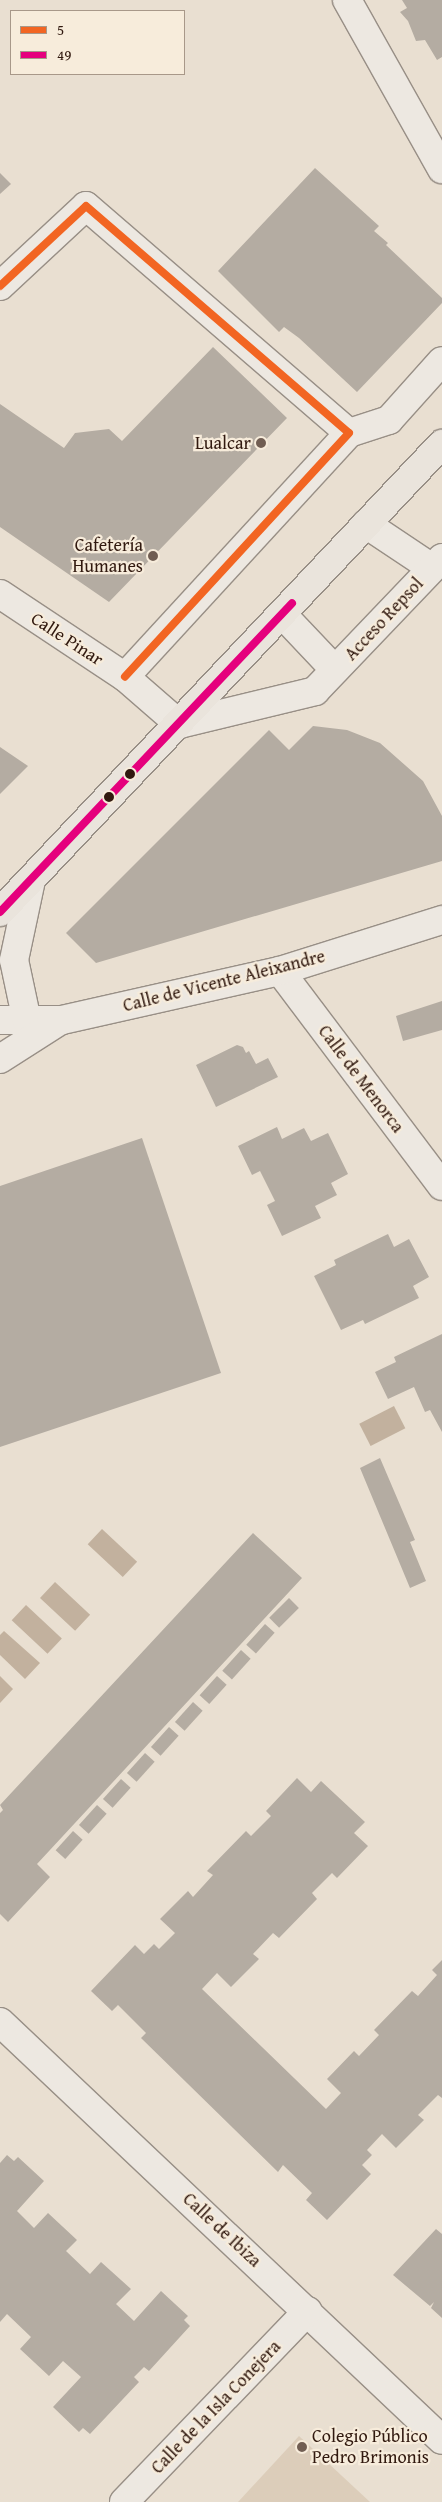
<!DOCTYPE html>
<html>
<head>
<meta charset="utf-8">
<style>
  body { margin:0 }
  #map { position:relative; width:442px; height:2502px; overflow:hidden; background:#e9dfd1; font-family:"Gentium Book Plus",serif }
  div>[style] { position:absolute }
  .green>* { inset:0; background:#dccdba }
  .water>* { inset:0; background:#c2b19e; transform-origin:0 0 }
  .building>* { inset:0; background:#b4aca2; transform-origin:0 0 }
  .roads { filter:drop-shadow(1px 0 #988f86) drop-shadow(-1px 0 #988f86) drop-shadow(0 1px #988f86) drop-shadow(0 -1px #988f86) }
  .minor>* { height:28px; margin:-14px; padding:0 14px; transform-origin:14px; border-radius:14px; background:#ede8e1 }
  .major>* { height:28px; margin:-14px; padding:0 14px; transform-origin:14px; border-radius:14px; background:#eae4dc }
  .bus-1>* { height:8px; margin:-4px; padding:0 4px; transform-origin:4px; border-radius:4px; background:#f26522 }
  .bus-2>* { height:8px; margin:-4px; padding:0 4px; transform-origin:4px; border-radius:4px; background:#e5007d }
  .dots>* { width:14px; height:14px; translate:-50% -50%; box-sizing:border-box; border:2px solid #f7ecdb; border-radius:50% }
  span { translate:-50% -50%; white-space:nowrap; text-align:center; line-height:1.15; -webkit-text-stroke:4.5px #f7ecdb; paint-order:stroke }
  .poi-label { font-size:18px; color:#31190f }
  .right { translate:-100% -50%; text-align:right }
  .left { translate:0 -50%; text-align:left }
  .street-label { font-size:18px; color:#31190f }
  .legend { position:absolute; left:10px; top:10px; width:175px; height:65px; box-sizing:border-box; background:#f7ecdb; border:1px solid #a89889; margin:0; padding:6px 9px; list-style:none; font-size:15px; color:#31190f }
  .legend li { display:flex; align-items:center; gap:10px; height:25px }
  .legend b { width:25px; border:1px solid #a89889 }
</style>
</head>
<body>
<div id="map">
  <div class="green">
    <i style="clip-path:polygon(299px 2436px,370px 2502px,238px 2502px)"></i>
  </div>
  <div class="water">
    <i style="left:394px;top:1406px;width:25px;height:39px;rotate:63deg"></i>
    <i style="left:102px;top:1529px;width:48px;height:21px;rotate:43deg"></i>
    <i style="left:55px;top:1582px;width:48px;height:22px;rotate:43deg"></i>
    <i style="left:26px;top:1605px;width:49px;height:21px;rotate:43deg"></i>
    <i style="clip-path:polygon(4px 1631px,40px 1663px,25px 1679px,0 1655px,0 1635px)"></i>
    <i style="clip-path:polygon(0 1676px,13px 1689px,0 1703px)"></i>
  </div>
  <div class="building">
    <i style="clip-path:polygon(402px 0,442px 0,442px 57px,437px 60px,425px 40px,416px 41px,408px 21px,400px 12px,407px 8px)"></i>
    <i style="clip-path:polygon(315px 168px,379px 226px,374px 231px,388px 243px,386px 245px,442px 298px,442px 303px,357px 392px,299px 338px,284px 327px,279px 332px,218px 271px)"></i>
    <i style="clip-path:polygon(0 173px,11px 184px,0 194px)"></i>
    <i style="clip-path:polygon(213px 347px,287px 418px,109px 602px,0 527px,0 404px,64px 448px,75px 433px,109px 429px,122px 441px)"></i>
    <i style="clip-path:polygon(313px 726px,347px 730px,380px 743px,423px 781px,442px 816px,442px 861px,96px 963px,66px 933px,269px 730px,289px 750px)"></i>
    <i style="clip-path:polygon(0 747px,28px 766px,0 794px)"></i>
    <i style="clip-path:polygon(442px 1001px,442px 1030px,403px 1041px,396px 1016px)"></i>
    <i style="clip-path:polygon(237px 1045px,243px 1047px,246px 1053px,249px 1051px,256px 1064px,268px 1058px,278px 1077px,216px 1107px,196px 1065px)"></i>
    <i style="clip-path:polygon(277px 1127px,282px 1139px,304px 1128px,311px 1141px,328px 1133px,348px 1174px,331px 1183px,337px 1195px,315px 1206px,321px 1218px,282px 1236px,267px 1205px,275px 1201px,260px 1171px,252px 1175px,238px 1146px)"></i>
    <i style="clip-path:polygon(142px 1138px,221px 1373px,0 1447px,0 1186px)"></i>
    <i style="clip-path:polygon(388px 1234px,394px 1247px,409px 1239px,429px 1277px,413px 1286px,419px 1298px,365px 1324px,363px 1320px,341px 1330px,314px 1276px,336px 1265px,334px 1260px)"></i>
    <i style="clip-path:polygon(442px 1334px,442px 1432px,430px 1410px,425px 1412px,414px 1387px,388px 1399px,375px 1372px,396px 1362px,394px 1357px)"></i>
    <i style="clip-path:polygon(380px 1458px,415px 1540px,410px 1542px,426px 1581px,410px 1588px,360px 1468px)"></i>
    <i style="clip-path:polygon(253px 1533px,302px 1578px,37px 1864px,50px 1877px,8px 1922px,0 1914px,0 1813px,3px 1810px,0 1805px)"></i>
    <i style="left:289px;top:1598px;width:14px;height:28px;rotate:45deg"></i>
    <i style="left:265px;top:1624px;width:13px;height:28px;rotate:42deg"></i>
    <i style="left:241px;top:1650px;width:13px;height:28px;rotate:42deg"></i>
    <i style="left:217px;top:1676px;width:13px;height:26px;rotate:42deg"></i>
    <i style="left:193px;top:1702px;width:13px;height:27px;rotate:42deg"></i>
    <i style="left:169px;top:1727px;width:13px;height:27px;rotate:42deg"></i>
    <i style="left:145px;top:1753px;width:13px;height:27px;rotate:42deg"></i>
    <i style="clip-path:polygon(297px 1778px,311px 1792px,321px 1781px,365px 1822px,354px 1833px,368px 1846px,337px 1878px,332px 1873px,312px 1893px,317px 1899px,279px 1938px,273px 1933px,253px 1954px,259px 1959px,231px 1987px,217px 1973px,202px 1989px,326px 2109px,341px 2093px,327px 2079px,354px 2051px,359px 2056px,379px 2035px,374px 2030px,412px 1991px,418px 1996px,437px 1975px,432px 1970px,442px 1960px,442px 2098px,438px 2095px,418px 2115px,424px 2120px,396px 2148px,382px 2134px,367px 2150px,372px 2155px,362px 2165px,371px 2174px,327px 2220px,306px 2200px,312px 2193px,283px 2165px,278px 2172px,141px 2038px,146px 2033px,118px 2005px,112px 2011px,91px 1991px,135px 1945px,144px 1954px,154px 1944px,159px 1949px,175px 1933px,160px 1919px,188px 1891px,193px 1897px,213px 1875px,207px 1871px,246px 1831px,251px 1836px,271px 1816px,266px 1811px)"></i>
    <i style="left:121px;top:1779px;width:13px;height:27px;rotate:42deg"></i>
    <i style="left:97px;top:1805px;width:13px;height:27px;rotate:42deg"></i>
    <i style="left:73px;top:1831px;width:13px;height:26px;rotate:42deg"></i>
    <i style="clip-path:polygon(7px 2155px,14px 2161px,18px 2157px,44px 2181px,17px 2211px,34px 2228px,48px 2213px,77px 2240px,66px 2251px,90px 2274px,101px 2262px,131px 2289px,116px 2304px,134px 2321px,161px 2291px,188px 2316px,184px 2320px,190px 2326px,149px 2371px,144px 2367px,134px 2377px,139px 2382px,90px 2434px,83px 2428px,79px 2432px,53px 2407px,81px 2377px,63px 2361px,49px 2376px,20px 2349px,31px 2337px,7px 2314px,0 2322px,0 2163px)"></i>
    <i style="clip-path:polygon(436px 2229px,442px 2234px,442px 2318px,431px 2308px,434px 2302px,430px 2306px,393px 2275px)"></i>
  </div>
  <div class="roads">
    <div class="minor">
      <i style="left:347px;top:0;width:194px;rotate:60.7deg"></i>
      <i style="left:0;top:286px;width:117px;rotate:-42.9deg"></i>
      <i style="left:86px;top:206px;width:347px;rotate:40.8deg"></i>
      <i style="left:349px;top:433px;width:331px;rotate:132.6deg"></i>
      <i style="left:349px;top:433px;width:42px;rotate:-18deg"></i>
      <i style="left:389px;top:420px;width:79px;rotate:-48.1deg"></i>
      <i style="left:366px;top:524px;width:79px;rotate:33.7deg"></i>
      <i style="left:0;top:594px;width:150px;rotate:33.6deg"></i>
      <i style="left:125px;top:677px;width:72px;rotate:41deg"></i>
      <i style="left:179px;top:724px;width:140px;rotate:-13.6deg"></i>
      <i style="left:315px;top:691px;width:184px;rotate:-46.3deg"></i>
      <i style="left:282px;top:614px;width:77px;rotate:46.6deg"></i>
      <i style="left:280px;top:971px;width:269px;rotate:53deg"></i>
      <i style="left:0;top:1020px;width:62px"></i>
      <i style="left:62px;top:1020px;width:223px;rotate:-12.7deg"></i>
      <i style="left:280px;top:971px;width:170px;rotate:-17.5deg"></i>
      <i style="left:27px;top:1021px;width:62px;rotate:-102deg"></i>
      <i style="left:14px;top:960px;width:82px;rotate:-78deg"></i>
      <i style="left:0;top:1059px;width:72px;rotate:-32.6deg"></i>
      <i style="left:0;top:2022px;width:608px;rotate:43.4deg"></i>
      <i style="left:124px;top:2502px;width:265px;rotate:-46.1deg"></i>
    </div>
    <div class="major">
      <i style="left:0;top:912px;width:644px;rotate:-46.64deg"></i>
    </div>
  </div>
  <div class="bus-1">
    <i style="left:0;top:286px;width:117px;rotate:-42.9deg"></i>
    <i style="left:86px;top:206px;width:347px;rotate:40.8deg"></i>
    <i style="left:349px;top:433px;width:331px;rotate:132.6deg"></i>
  </div>
  <div class="bus-2">
    <i style="left:0;top:912px;width:425px;rotate:-46.6deg"></i>
  </div>
  <div class="dots">
    <i style="left:261px;top:443px;background:#715e53"></i>
    <i style="left:153px;top:556px;background:#715e53"></i>
    <i style="left:130px;top:774px;background:#31190f"></i>
    <i style="left:109px;top:797px;background:#31190f"></i>
    <i style="left:302px;top:2447px;background:#715e53"></i>
  </div>
  <div class="poi-label">
    <span class="right" style="left:251px;top:443px">Lualcar</span>
    <span class="right" style="left:143px;top:556px">Cafetería<br>Humanes</span>
    <span class="left" style="left:312px;top:2447px">Colegio Público<br>Pedro Brimonis</span>
  </div>
  <div class="street-label">
    <span style="left:384px;top:619px;rotate:-47deg">Acceso Repsol</span>
    <span style="left:67px;top:639px;rotate:33deg">Calle Pinar</span>
    <span style="left:224px;top:981px;rotate:-14deg">Calle de Vicente Aleixandre</span>
    <span style="left:361px;top:1079px;rotate:53deg">Calle de Menorca</span>
    <span style="left:222px;top:2230px;rotate:43deg">Calle de Ibiza</span>
    <span style="left:216px;top:2407px;rotate:-46deg">Calle de la Isla Conejera</span>
  </div>
  <ul class="legend">
  <li><b style="height:6px;background:#f26522"></b>5</li>
  <li><b style="height:6px;background:#e5007d"></b>49</li>
  </ul>
</div>
</body>
</html>
